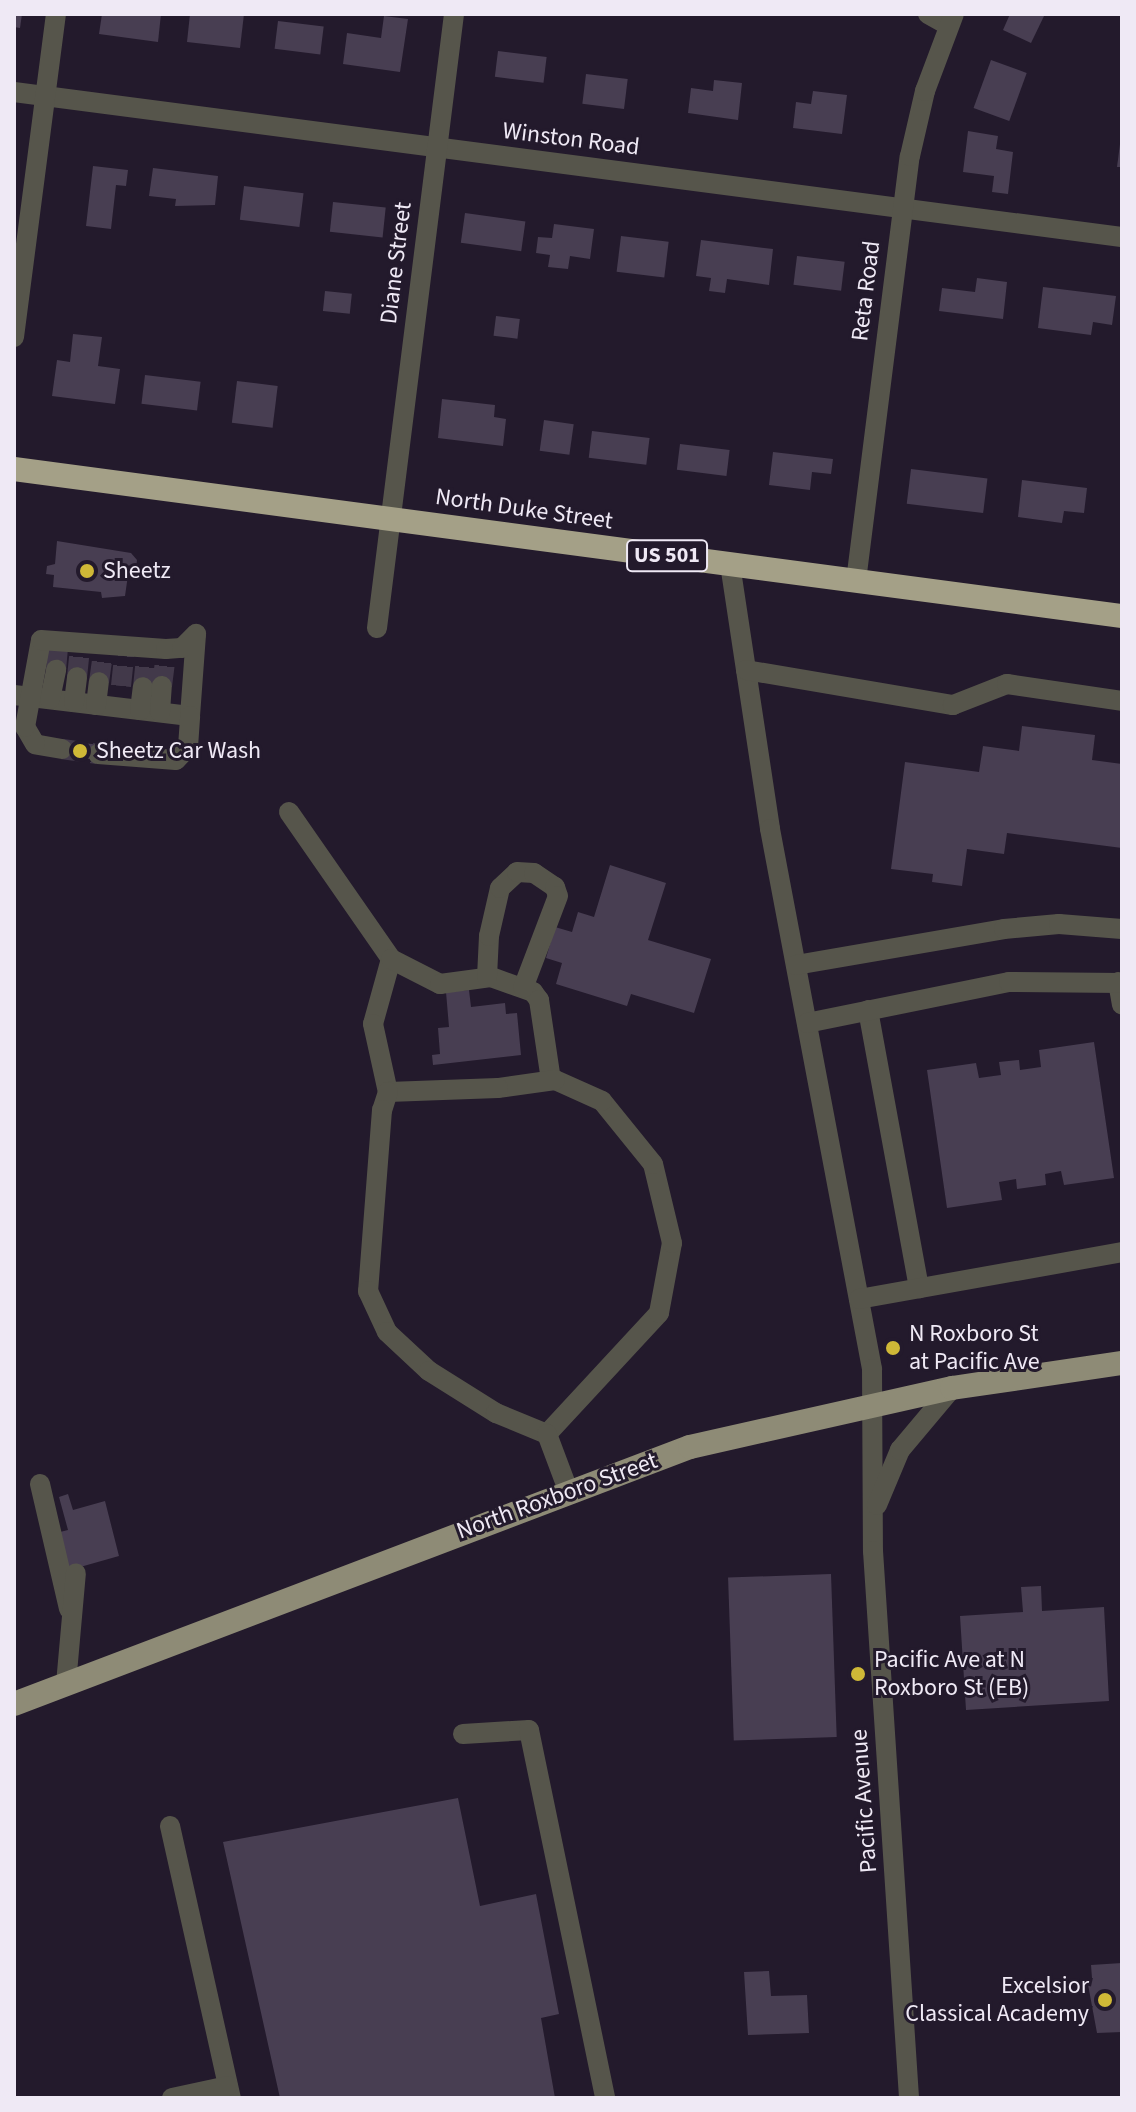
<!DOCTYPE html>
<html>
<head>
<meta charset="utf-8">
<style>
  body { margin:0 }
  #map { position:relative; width:1136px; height:2112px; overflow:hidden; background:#231a2c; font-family:"Source Sans 3",sans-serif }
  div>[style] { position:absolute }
  .building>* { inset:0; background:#483e52; transform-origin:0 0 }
  .minor-tunnel>* { height:20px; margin-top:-10px; transform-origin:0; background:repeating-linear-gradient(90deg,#42394a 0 20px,transparent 0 30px) }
  .minor>* { height:20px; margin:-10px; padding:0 10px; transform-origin:10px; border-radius:10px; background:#56554b }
  .major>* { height:24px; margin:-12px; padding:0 12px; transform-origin:12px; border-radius:12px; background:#8e8b76 }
  .highway>* { height:24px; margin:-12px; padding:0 12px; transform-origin:12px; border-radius:12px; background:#a4a087 }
  .dots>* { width:22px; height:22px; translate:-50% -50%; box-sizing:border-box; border:4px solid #231a2c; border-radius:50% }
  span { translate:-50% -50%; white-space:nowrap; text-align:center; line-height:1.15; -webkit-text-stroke:6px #231a2c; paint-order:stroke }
  .shield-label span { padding:2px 6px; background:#231a2c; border:2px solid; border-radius:6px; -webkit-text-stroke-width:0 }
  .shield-label { font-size:22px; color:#efe9f5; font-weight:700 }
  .street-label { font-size:24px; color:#efe9f5 }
  .poi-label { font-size:24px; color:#efe9f5 }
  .left { translate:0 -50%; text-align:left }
  .right { translate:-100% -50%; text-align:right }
  .frame { position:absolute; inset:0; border:16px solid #efe9f5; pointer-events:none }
</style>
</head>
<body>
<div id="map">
  <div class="building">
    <i style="clip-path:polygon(14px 14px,22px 14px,20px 28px,14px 27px)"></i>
    <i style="clip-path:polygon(102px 14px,161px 14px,158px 42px,99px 34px)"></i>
    <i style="clip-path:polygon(190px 14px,244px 14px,240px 48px,187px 42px)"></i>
    <i style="clip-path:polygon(1010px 14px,1045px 14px,1031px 43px,1003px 30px)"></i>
    <i style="clip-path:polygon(384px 16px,408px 19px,400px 72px,343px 64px,347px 33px,381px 38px)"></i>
    <i style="left:278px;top:21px;width:46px;height:28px;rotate:7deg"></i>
    <i style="left:498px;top:51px;width:49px;height:26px;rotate:7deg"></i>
    <i style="left:991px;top:60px;width:38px;height:51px;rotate:20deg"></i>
    <i style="left:586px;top:74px;width:42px;height:30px;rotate:7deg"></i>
    <i style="clip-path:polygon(714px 80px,742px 83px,738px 120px,688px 113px,691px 88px,713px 91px)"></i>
    <i style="clip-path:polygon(813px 91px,847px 95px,842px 134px,793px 128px,796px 102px,811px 104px)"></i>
    <i style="clip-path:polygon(968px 131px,998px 136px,996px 149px,1013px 152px,1008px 194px,992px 192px,994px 176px,963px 172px)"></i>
    <i style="clip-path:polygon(1120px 144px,1122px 144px,1122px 167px,1117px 167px)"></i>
    <i style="clip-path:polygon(93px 166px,128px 170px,126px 186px,116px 185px,111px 229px,86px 226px)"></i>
    <i style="clip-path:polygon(153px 168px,218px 176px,215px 205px,175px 206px,176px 199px,149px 196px)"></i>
    <i style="left:244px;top:186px;width:60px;height:34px;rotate:7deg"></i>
    <i style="left:333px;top:202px;width:53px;height:30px;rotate:6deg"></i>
    <i style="left:465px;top:213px;width:61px;height:30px;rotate:8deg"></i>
    <i style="clip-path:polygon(554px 224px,594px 229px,590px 259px,570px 256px,568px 269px,548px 267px,550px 255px,536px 253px,538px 237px,552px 238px)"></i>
    <i style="left:621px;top:236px;width:48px;height:36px;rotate:7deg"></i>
    <i style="clip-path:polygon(701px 240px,773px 249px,769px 285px,727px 279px,725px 293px,709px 291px,711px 278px,696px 276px)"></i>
    <i style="left:797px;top:256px;width:48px;height:29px;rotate:7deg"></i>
    <i style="clip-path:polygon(977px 278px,1007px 282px,1003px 319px,939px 311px,942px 288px,975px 292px)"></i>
    <i style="clip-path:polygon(1043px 287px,1116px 296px,1112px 325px,1093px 322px,1091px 335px,1038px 328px)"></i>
    <i style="left:325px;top:291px;width:27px;height:20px;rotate:6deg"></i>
    <i style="left:496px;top:316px;width:24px;height:20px;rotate:7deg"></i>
    <i style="clip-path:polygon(73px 334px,102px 337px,98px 366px,120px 369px,115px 404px,52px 396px,57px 360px,70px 362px)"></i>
    <i style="left:145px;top:375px;width:56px;height:29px;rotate:7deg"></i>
    <i style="left:237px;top:381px;width:41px;height:42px;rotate:7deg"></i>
    <i style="clip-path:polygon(442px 399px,495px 405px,494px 417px,506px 419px,503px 446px,438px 438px)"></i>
    <i style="left:544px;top:420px;width:30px;height:31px;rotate:8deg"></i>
    <i style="left:592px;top:431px;width:58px;height:27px;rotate:7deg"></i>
    <i style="left:680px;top:444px;width:50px;height:26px;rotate:7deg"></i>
    <i style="clip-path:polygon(773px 452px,833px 459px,831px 474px,812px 472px,810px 490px,769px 485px)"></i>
    <i style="left:911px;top:469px;width:77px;height:35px;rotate:7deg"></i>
    <i style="clip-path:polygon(1022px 480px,1087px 488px,1084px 513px,1064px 511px,1062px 523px,1018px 517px)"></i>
    <i style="clip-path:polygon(57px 541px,131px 553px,137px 560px,136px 569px,129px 568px,125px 596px,102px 598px,101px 592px,53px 587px,54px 575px,46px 574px,47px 566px,55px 564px)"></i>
    <i style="clip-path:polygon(1022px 726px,1095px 735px,1092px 760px,1122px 764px,1122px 848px,1007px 833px,1004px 854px,967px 849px,962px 886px,932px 882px,933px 874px,891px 869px,905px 762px,979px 772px,983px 746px,1019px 751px)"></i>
    <i style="left:63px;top:741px;width:36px;height:15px;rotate:6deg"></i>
    <i style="clip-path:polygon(610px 865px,666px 883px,648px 940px,711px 959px,694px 1013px,631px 994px,627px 1006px,556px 984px,562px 963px,546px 958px,555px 927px,572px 932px,578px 912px,594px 917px)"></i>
    <i style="clip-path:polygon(469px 990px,471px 1007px,505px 1003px,506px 1014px,517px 1013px,521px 1055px,433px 1065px,432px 1055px,440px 1054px,438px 1028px,449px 1027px,446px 992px)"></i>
    <i style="clip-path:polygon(1094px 1042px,1114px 1178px,1064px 1185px,1061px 1171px,1045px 1174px,1046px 1185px,1017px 1189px,1016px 1179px,999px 1182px,1002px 1200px,947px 1208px,927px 1070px,976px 1063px,979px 1078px,1001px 1075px,999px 1062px,1019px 1060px,1020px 1070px,1041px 1067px,1039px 1050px)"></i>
    <i style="clip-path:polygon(68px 1494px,73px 1510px,105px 1501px,119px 1556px,66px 1571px,56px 1533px,68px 1530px,59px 1497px)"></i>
    <i style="left:831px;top:1574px;width:163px;height:103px;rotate:88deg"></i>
    <i style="clip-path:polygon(1041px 1586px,1042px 1611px,1104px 1607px,1109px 1701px,966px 1710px,960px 1616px,1023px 1612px,1021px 1587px)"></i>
    <i style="clip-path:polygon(458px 1798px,480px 1906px,536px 1894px,559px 2014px,541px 2018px,555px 2098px,280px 2098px,223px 1842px)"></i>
    <i style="clip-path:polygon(1122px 1963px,1122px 2032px,1097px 2033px,1087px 1979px,1092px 1978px,1091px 1965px)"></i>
    <i style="clip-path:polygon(769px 1971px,771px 1996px,807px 1995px,809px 2033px,748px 2035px,744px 1972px)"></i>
  </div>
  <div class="minor-tunnel">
    <i style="left:56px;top:670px;width:22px;rotate:-85deg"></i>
    <i style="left:77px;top:677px;width:27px;rotate:-84deg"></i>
    <i style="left:99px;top:682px;width:29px;rotate:-82deg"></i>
    <i style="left:121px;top:686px;width:31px;rotate:-84deg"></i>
    <i style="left:162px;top:686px;width:26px;rotate:-83deg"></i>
    <i style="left:143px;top:687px;width:29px;rotate:-84deg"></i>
    <i style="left:62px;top:749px;width:36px;rotate:8deg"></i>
  </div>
  <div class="minor">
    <i style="left:928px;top:14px;width:23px;rotate:29deg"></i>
    <i style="left:14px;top:92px;width:1117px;rotate:7.46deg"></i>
    <i style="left:14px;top:337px;width:326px;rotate:-82.6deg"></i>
    <i style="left:730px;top:564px;width:268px;rotate:81.4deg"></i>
    <i style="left:770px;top:829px;width:550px;rotate:79.3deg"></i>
    <i style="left:872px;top:1369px;width:182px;rotate:89.7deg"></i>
    <i style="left:873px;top:1551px;width:548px;rotate:86.23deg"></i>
    <i style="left:856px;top:581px;width:428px;rotate:-82.8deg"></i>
    <i style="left:910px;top:156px;width:67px;rotate:-77deg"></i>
    <i style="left:925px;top:91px;width:82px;rotate:-69.4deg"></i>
    <i style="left:377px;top:628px;width:619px;rotate:-82.85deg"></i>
    <i style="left:746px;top:670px;width:210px;rotate:9.6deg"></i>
    <i style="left:953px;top:705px;width:58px;rotate:-21.3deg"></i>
    <i style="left:1007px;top:684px;width:116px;rotate:8.4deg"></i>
    <i style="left:14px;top:695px;width:177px;rotate:6.8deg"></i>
    <i style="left:190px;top:716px;width:82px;rotate:-85.8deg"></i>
    <i style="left:50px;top:699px;width:30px;rotate:-78deg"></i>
    <i style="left:74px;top:702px;width:25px;rotate:-83deg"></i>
    <i style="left:96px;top:705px;width:23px;rotate:-83deg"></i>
    <i style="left:140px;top:710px;width:23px;rotate:-83deg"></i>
    <i style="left:160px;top:712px;width:26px;rotate:-86deg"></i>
    <i style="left:62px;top:749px;width:27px;rotate:-170deg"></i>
    <i style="left:35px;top:744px;width:20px;rotate:-120deg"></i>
    <i style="left:25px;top:727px;width:88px;rotate:-79.6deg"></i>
    <i style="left:41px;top:640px;width:125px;rotate:4.1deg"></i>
    <i style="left:166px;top:649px;width:16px;rotate:-4deg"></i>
    <i style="left:182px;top:648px;width:20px;rotate:-45deg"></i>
    <i style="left:98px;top:754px;width:78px;rotate:4.4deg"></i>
    <i style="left:176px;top:760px;width:18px;rotate:-47deg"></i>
    <i style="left:188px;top:747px;width:31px;rotate:-86deg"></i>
    <i style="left:289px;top:812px;width:179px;rotate:55.2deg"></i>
    <i style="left:391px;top:959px;width:67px;rotate:105.5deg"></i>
    <i style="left:373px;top:1024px;width:70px;rotate:77.6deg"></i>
    <i style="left:391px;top:959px;width:55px;rotate:27deg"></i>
    <i style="left:440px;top:984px;width:51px;rotate:-7.8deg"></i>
    <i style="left:491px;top:977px;width:45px;rotate:19.7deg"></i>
    <i style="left:533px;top:992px;width:10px;rotate:53deg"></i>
    <i style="left:539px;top:1000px;width:81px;rotate:81.5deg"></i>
    <i style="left:796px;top:965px;width:211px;rotate:-9.8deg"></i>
    <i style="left:1004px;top:929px;width:55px;rotate:-5.2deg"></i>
    <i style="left:1059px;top:924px;width:63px;rotate:4.5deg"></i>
    <i style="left:487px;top:977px;width:41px;rotate:-87.2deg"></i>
    <i style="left:489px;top:936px;width:49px;rotate:-77.1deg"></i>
    <i style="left:500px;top:888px;width:23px;rotate:-43deg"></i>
    <i style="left:517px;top:872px;width:17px;rotate:3deg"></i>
    <i style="left:534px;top:873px;width:25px;rotate:34deg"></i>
    <i style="left:555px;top:887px;width:9px;rotate:72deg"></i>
    <i style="left:558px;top:896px;width:98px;rotate:110.8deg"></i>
    <i style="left:1118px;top:982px;width:23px;rotate:80deg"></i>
    <i style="left:868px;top:1010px;width:283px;rotate:79.6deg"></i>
    <i style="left:807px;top:1023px;width:206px;rotate:-11.5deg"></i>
    <i style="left:1009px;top:982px;width:113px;rotate:0.5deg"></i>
    <i style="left:859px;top:1299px;width:267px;rotate:-10.1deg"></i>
    <i style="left:547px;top:1434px;width:165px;rotate:-47.2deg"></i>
    <i style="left:659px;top:1313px;width:71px;rotate:-79.5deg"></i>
    <i style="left:672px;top:1243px;width:81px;rotate:-103.5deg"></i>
    <i style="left:653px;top:1164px;width:81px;rotate:-129deg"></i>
    <i style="left:602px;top:1101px;width:51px;rotate:-155.9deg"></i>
    <i style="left:555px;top:1080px;width:58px;rotate:172deg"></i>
    <i style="left:498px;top:1088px;width:110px;rotate:177.9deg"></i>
    <i style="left:388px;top:1092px;width:19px;rotate:108deg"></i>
    <i style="left:382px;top:1110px;width:182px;rotate:94.4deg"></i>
    <i style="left:368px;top:1291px;width:45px;rotate:65.1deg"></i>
    <i style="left:387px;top:1332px;width:57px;rotate:42.9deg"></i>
    <i style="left:429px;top:1371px;width:79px;rotate:32.1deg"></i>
    <i style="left:496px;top:1413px;width:55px;rotate:22.4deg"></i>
    <i style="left:547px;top:1434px;width:60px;rotate:69.4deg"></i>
    <i style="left:40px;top:1484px;width:128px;rotate:76.9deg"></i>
    <i style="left:877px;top:1505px;width:60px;rotate:-67.3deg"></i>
    <i style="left:900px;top:1450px;width:81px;rotate:-50deg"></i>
    <i style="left:66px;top:1684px;width:111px;rotate:-84.9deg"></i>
    <i style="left:463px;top:1734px;width:66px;rotate:-3.5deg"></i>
    <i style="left:529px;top:1730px;width:376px;rotate:78.3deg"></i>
    <i style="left:170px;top:1826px;width:279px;rotate:77.4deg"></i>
    <i style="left:172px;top:2098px;width:57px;rotate:-12.1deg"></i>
  </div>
  <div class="major">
    <i style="left:14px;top:1704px;width:723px;rotate:-20.82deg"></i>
    <i style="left:690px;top:1447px;width:269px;rotate:-12.7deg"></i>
    <i style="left:952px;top:1388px;width:172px;rotate:-8.4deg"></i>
  </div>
  <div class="highway">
    <i style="left:14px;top:469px;width:1118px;rotate:7.56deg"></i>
  </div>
  <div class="dots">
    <i style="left:87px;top:571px;background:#cfb837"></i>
    <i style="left:80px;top:751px;background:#cfb837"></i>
    <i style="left:893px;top:1348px;background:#cfb837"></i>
    <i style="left:858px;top:1674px;background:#cfb837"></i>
    <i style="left:1105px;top:2000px;background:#cfb837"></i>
  </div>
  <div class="shield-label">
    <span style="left:667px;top:556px">US 501</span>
  </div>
  <div class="street-label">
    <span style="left:571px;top:139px;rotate:7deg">Winston Road</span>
    <span style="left:396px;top:263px;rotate:-83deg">Diane Street</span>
    <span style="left:866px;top:291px;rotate:-83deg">Reta Road</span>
    <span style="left:524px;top:509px;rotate:8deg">North Duke Street</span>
    <span style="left:557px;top:1496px;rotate:-20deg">North Roxboro Street</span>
    <span style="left:864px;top:1801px;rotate:-94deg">Pacific Avenue</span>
  </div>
  <div class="poi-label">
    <span class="left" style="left:103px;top:571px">Sheetz</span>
    <span class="left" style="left:96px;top:751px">Sheetz Car Wash</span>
    <span class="left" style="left:909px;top:1348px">N Roxboro St<br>at Pacific Ave</span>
    <span class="left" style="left:874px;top:1674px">Pacific Ave at N<br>Roxboro St (EB)</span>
    <span class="right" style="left:1089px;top:2000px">Excelsior<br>Classical Academy</span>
  </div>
  <div class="frame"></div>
</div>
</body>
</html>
